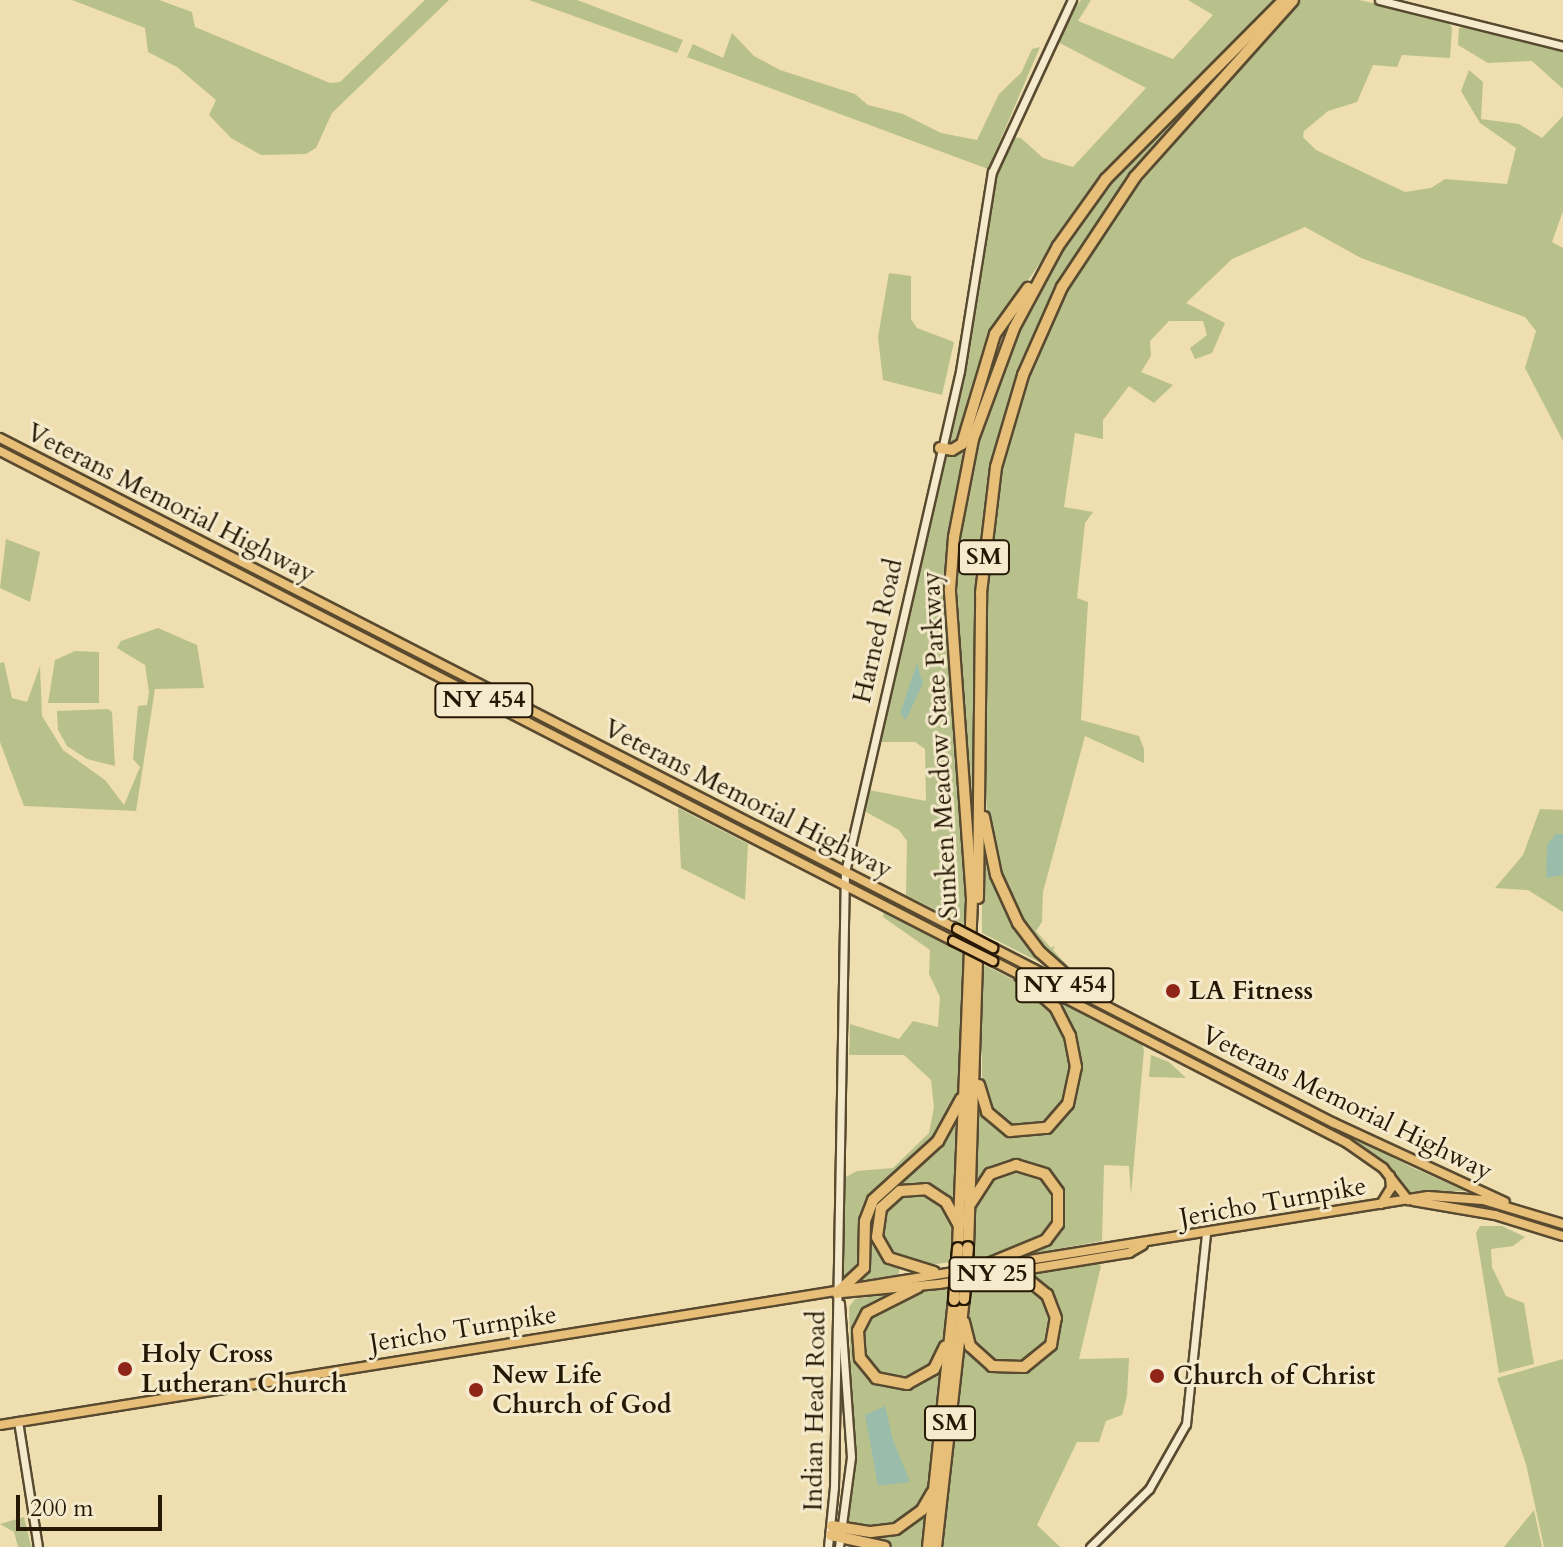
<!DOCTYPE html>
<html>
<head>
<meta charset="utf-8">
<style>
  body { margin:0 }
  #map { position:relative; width:1563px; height:1547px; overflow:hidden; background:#efdeaf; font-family:Cardo,serif }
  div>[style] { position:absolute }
  .green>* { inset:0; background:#b8c18b }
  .water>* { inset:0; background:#9abcab }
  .roads { filter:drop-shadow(2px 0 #584a30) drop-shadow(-2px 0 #584a30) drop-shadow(0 2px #584a30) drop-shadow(0 -2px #584a30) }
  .tertiary>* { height:7px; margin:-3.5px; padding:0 3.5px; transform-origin:3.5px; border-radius:3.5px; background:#f5eacb }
  .secondary>* { height:7px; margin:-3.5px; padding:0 3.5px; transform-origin:3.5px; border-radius:3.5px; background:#f5eacb }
  .primary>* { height:8px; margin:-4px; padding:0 4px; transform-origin:4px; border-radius:4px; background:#e8bf78 }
  .motorway>* { height:10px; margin:-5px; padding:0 5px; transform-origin:5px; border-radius:5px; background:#e8bf78 }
  .bridges { filter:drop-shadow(2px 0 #261805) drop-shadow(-2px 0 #261805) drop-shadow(0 2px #261805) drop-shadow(0 -2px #261805) }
  .primary-bridge>* { height:8px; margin:-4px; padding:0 4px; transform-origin:4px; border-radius:4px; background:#e8bf78 }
  .motorway-bridge>* { height:10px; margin:-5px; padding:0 5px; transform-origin:5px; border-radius:5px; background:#e8bf78 }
  .dots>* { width:22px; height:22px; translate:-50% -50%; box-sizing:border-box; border:4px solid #f5eacb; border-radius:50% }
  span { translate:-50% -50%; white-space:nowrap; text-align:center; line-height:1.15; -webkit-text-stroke:6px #f5eacb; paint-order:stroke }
  .shield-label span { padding:2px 6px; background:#f5eacb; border:2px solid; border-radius:6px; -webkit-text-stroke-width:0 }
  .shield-label { font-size:24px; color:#261805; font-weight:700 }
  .street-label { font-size:26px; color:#261805 }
  .poi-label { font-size:26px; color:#261805; font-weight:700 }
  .left { translate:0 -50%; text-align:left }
  .scale { position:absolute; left:16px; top:1495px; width:146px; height:36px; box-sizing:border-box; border:4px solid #261805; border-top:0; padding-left:10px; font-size:24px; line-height:28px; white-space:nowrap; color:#261805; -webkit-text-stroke:6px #f5eacb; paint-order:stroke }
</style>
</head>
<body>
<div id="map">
  <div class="green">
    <i style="clip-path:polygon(72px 0,159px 0,192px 12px,195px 27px,330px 83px,340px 82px,425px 0,449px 0,332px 113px,316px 148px,306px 154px,261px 155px,231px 138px,209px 115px,216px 100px,177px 67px,148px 52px,145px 28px)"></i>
    <i style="clip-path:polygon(529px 0,577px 0,683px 40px,677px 53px)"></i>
    <i style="clip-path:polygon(1081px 0,1091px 0,1078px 21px,1173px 59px,1213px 15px,1188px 0,1280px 0,1118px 160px,1064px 228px,996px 327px,960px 441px,949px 446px,994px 177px,1009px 137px,1021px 138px,1043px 158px,1073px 167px,1146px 88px,1054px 40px)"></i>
    <i style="clip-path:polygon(1297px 0,1359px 0,1447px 20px,1452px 28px,1450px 58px,1402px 55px,1397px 67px,1373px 65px,1357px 102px,1328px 111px,1304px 131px,1303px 137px,1316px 150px,1405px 192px,1431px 188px,1445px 179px,1507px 184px,1516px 148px,1480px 123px,1461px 91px,1469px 70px,1483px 82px,1481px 119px,1519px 124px,1542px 138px,1563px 116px,1563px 211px,1552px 242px,1563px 248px,1563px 441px,1525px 368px,1536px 331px,1525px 317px,1361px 258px,1305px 227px,1232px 259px,1186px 303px,1225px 323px,1212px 353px,1195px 359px,1190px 348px,1207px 335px,1203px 321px,1169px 321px,1150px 341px,1151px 356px,1141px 372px,1173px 385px,1154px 403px,1129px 386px,1103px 420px,1103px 439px,1075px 433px,1064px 507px,1093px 512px,1085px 523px,1077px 598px,1088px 602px,1081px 720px,1139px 736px,1144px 749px,1144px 763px,1085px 736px,1043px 892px,1042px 922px,1036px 931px,1051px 948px,1055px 946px,1053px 950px,1080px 979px,1100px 985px,1098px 990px,1045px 956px,1005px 894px,988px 826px,984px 769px,987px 550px,1002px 459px,1049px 321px,1104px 226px)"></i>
    <i style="clip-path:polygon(1469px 25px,1563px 50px,1563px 89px,1532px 61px,1488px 63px,1458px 45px,1459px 28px)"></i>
    <i style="clip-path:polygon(732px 33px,754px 56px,780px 70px,855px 94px,868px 105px,903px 114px,941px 133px,977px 140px,999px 94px,1021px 73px,1032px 49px,1040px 47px,988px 169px,687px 57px,693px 44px,723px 58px)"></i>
    <i style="clip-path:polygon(1229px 62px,1232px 65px,1131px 180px,1072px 264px,996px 454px,980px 560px,974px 861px,954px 618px,959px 526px,979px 429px,1014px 333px,1057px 254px,1120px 170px)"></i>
    <i style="clip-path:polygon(889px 273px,911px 276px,911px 319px,917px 328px,954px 342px,942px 395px,883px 380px,878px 337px)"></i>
    <i style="clip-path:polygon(963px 448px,946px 619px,967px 843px,968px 926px,906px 895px,907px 841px,899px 830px,866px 812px,869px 790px,926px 801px,925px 749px,915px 742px,882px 742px,882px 733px,943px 458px)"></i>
    <i style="clip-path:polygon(6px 539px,40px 552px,30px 602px,0 588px)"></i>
    <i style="clip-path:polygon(158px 628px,197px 645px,204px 688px,155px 689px,136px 811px,24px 806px,0 742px,0 663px,4px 662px,12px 698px,27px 702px,40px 666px,42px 716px,63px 750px,105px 780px,124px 805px,140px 767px,133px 759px,138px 706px,147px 705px,149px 692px,145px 665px,117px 648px,121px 641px)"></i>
    <i style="clip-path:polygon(75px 651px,99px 652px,99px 703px,48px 703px,55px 660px)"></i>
    <i style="clip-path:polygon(108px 709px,112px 712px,115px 766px,87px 759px,67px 746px,58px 730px,57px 711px)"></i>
    <i style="clip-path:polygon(678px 808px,748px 844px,745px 900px,681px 868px)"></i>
    <i style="clip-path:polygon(1540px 809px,1563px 810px,1563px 912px,1528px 890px,1495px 888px,1523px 855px)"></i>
    <i style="clip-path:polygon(982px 820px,993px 874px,1051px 968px,982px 933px)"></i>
    <i style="clip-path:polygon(884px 911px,969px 957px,961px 1093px,946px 1127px,869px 1202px,861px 1268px,849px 1278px,844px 1275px,844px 1178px,857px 1171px,893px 1168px,929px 1133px,934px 1107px,931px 1080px,904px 1055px,849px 1055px,850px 1024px,899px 1039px,913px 1021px,938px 1027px,940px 997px,929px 974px,930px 950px,883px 917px)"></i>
    <i style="clip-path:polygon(982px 964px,1032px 989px,1061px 1020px,1073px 1061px,1066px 1102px,1047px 1125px,1021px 1130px,994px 1118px,982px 1087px)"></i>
    <i style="clip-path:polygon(1046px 994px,1142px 1044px,1144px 1050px,1131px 1195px,1129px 1166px,1104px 1165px,1102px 1241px,1029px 1254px,1046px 1245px,1061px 1223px,1049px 1175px,1035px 1166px,1007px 1163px,975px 1191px,978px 1091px,980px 1100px,1012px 1133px,1041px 1133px,1062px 1119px,1070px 1105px,1078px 1059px)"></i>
    <i style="clip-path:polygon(1151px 1055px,1169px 1062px,1186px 1078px,1149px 1077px)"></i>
    <i style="clip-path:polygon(963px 1105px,958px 1220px,943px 1194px,906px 1187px,876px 1217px,886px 1259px,900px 1268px,898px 1275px,856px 1281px,870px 1260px,867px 1231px,872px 1205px,949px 1131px)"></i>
    <i style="clip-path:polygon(1340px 1130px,1411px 1167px,1466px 1191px,1409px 1192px,1389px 1167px)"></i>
    <i style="clip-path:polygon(1006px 1169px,1028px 1169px,1046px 1181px,1056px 1196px,1058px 1212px,1047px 1237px,1020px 1250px,972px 1259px,977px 1199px,991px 1176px)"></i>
    <i style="clip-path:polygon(919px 1191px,942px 1200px,954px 1222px,951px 1262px,921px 1266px,896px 1260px,880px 1238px,884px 1212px,893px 1199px)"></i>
    <i style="clip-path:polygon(1480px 1226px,1502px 1226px,1525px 1237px,1513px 1246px,1491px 1249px,1492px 1267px,1506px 1296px,1524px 1303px,1534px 1364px,1499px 1373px,1476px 1233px)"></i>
    <i style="clip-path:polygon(1097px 1261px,1101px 1266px,1079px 1359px,1129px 1358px,1127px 1396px,1122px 1415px,1106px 1421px,1099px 1442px,1077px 1442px,1037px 1525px,1060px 1547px,941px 1547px,963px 1323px,969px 1348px,990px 1368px,1020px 1372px,1038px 1364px,1050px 1351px,1056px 1309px,1017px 1275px)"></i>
    <i style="clip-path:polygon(999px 1280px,1025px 1283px,1047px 1301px,1053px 1315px,1046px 1349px,1020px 1366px,1001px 1367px,973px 1345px,968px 1328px,970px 1285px)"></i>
    <i style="clip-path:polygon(950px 1288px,945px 1336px,934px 1365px,911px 1379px,884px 1378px,869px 1367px,860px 1335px,865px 1319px,914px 1293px)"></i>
    <i style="clip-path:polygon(890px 1294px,869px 1306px,859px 1320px,859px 1362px,901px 1387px,931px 1376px,946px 1352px,929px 1489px,913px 1517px,886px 1529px,848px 1521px,854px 1483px,849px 1307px,855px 1299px)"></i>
    <i style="clip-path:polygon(1563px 1359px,1563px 1547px,1544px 1547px,1526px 1464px,1497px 1378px)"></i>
    <i style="clip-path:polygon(930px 1509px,925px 1547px,889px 1547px,847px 1534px,873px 1535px)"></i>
    <i style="clip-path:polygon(1534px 1510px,1542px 1547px,1504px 1547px)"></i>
    <i style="clip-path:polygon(24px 1517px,30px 1542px,32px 1547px,18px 1547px,14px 1532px,0 1524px)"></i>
  </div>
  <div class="water">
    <i style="clip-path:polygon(917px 663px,923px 683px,906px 720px,900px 713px)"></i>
    <i style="clip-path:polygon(1556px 834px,1563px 834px,1563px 875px,1546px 878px,1547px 845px)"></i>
    <i style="clip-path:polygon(885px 1406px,893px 1440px,910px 1482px,878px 1486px,865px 1415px)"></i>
  </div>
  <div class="roads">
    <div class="tertiary">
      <i style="left:1379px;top:0;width:190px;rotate:14deg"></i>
      <i style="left:18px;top:1421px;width:128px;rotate:81deg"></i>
      <i style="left:1090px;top:1547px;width:83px;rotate:-44.5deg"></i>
      <i style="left:1149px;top:1489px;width:75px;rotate:-60.4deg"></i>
      <i style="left:1186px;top:1424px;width:190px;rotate:-84deg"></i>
    </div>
    <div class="secondary">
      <i style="left:828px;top:1547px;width:60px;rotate:-84.3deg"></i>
      <i style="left:834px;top:1487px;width:615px;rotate:-88.98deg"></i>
      <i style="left:845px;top:872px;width:514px;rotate:-77.07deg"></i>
      <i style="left:960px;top:371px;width:202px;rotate:-80.9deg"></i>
      <i style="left:992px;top:172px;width:190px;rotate:-65.1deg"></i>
      <i style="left:839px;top:1547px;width:91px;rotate:-82.4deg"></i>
      <i style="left:851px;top:1457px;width:154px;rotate:-94.1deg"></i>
    </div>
    <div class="primary">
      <i style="left:0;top:438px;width:1076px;rotate:27.16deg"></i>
      <i style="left:0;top:451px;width:1072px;rotate:27.21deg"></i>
      <i style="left:993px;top:948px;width:383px;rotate:27.2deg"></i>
      <i style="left:1334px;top:1123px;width:188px;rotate:24.8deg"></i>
      <i style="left:993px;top:961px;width:398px;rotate:27.2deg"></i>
      <i style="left:1347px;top:1143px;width:44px;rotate:34.8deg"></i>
      <i style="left:1383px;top:1168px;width:41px;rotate:52deg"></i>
      <i style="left:1413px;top:1201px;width:83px;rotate:9.7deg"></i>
      <i style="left:1495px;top:1215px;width:71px;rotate:17.2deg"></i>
      <i style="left:1381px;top:1204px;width:19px;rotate:-58deg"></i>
      <i style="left:1391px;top:1188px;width:12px;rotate:-95deg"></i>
      <i style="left:842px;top:1293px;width:97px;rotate:-5.3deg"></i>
      <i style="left:939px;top:1284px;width:193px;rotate:-9.3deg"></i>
      <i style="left:1129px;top:1253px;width:16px;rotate:-30deg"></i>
      <i style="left:0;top:1425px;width:1446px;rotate:-9.11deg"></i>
      <i style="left:1428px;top:1196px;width:55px;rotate:4.2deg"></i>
      <i style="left:1483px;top:1200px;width:84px;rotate:16.7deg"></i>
    </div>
    <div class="motorway">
      <i style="left:940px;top:448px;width:12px;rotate:9deg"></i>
      <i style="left:952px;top:450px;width:12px;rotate:-31deg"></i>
      <i style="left:962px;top:444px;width:115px;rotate:-73.3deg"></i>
      <i style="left:995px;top:334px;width:57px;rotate:-54.3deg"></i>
      <i style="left:984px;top:817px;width:59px;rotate:78.3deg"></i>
      <i style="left:996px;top:875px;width:53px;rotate:65.4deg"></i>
      <i style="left:1018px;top:923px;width:36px;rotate:53deg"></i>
      <i style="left:1040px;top:952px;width:69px;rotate:41.5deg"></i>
      <i style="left:978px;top:898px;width:305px;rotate:-89.4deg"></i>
      <i style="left:981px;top:593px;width:127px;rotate:-83.2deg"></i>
      <i style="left:996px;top:467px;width:96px;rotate:-73.6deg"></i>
      <i style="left:1023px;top:375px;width:96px;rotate:-66.1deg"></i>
      <i style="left:1062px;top:287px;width:132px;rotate:-56.4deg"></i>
      <i style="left:1135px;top:177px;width:237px;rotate:-48.2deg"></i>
      <i style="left:979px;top:1085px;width:28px;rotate:73deg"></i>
      <i style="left:987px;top:1112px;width:30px;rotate:40deg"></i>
      <i style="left:1010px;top:1131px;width:37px;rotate:-5deg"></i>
      <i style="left:1047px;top:1128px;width:32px;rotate:-49deg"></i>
      <i style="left:1068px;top:1104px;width:38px;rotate:-78deg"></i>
      <i style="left:1076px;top:1067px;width:32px;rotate:-101deg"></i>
      <i style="left:1070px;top:1036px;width:31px;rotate:-117deg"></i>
      <i style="left:1056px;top:1008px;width:48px;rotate:-138.4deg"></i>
      <i style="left:971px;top:1203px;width:35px;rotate:-57deg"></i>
      <i style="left:990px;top:1174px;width:28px;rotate:-19deg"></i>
      <i style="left:1016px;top:1165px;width:30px;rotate:17deg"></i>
      <i style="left:1045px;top:1174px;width:22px;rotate:54deg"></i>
      <i style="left:1058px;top:1192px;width:32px;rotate:90deg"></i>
      <i style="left:1058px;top:1224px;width:20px;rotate:127deg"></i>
      <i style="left:1046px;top:1240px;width:63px;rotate:157.5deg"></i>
      <i style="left:968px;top:1247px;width:293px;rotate:-88.2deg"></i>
      <i style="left:958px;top:1248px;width:349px;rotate:-87.7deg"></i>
      <i style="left:972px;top:899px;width:311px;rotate:-94.1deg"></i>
      <i style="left:950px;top:589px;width:52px;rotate:-85.6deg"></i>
      <i style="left:954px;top:537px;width:100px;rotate:-79deg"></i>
      <i style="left:973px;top:439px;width:118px;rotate:-69.7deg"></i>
      <i style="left:1014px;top:328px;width:93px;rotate:-61.8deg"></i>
      <i style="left:1058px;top:246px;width:82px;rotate:-54.4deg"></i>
      <i style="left:1106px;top:179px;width:252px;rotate:-45.2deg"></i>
      <i style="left:934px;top:1272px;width:47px;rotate:-162.7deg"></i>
      <i style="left:889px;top:1258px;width:24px;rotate:-120deg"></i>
      <i style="left:877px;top:1237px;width:29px;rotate:-82deg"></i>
      <i style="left:881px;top:1208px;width:25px;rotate:-42deg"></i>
      <i style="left:900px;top:1191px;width:26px;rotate:-4deg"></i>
      <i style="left:926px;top:1189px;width:24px;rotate:33deg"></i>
      <i style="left:946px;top:1202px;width:26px;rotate:61deg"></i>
      <i style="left:918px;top:1287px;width:57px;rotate:153deg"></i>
      <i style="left:867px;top:1313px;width:20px;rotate:117deg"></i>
      <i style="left:858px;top:1331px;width:27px;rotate:86deg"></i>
      <i style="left:860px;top:1358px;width:26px;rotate:51deg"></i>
      <i style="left:876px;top:1378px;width:32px;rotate:11deg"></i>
      <i style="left:907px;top:1384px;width:31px;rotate:-29deg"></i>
      <i style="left:934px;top:1369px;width:25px;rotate:-64deg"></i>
      <i style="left:837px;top:1293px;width:37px;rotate:-43deg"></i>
      <i style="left:864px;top:1268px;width:47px;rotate:-88.8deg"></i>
      <i style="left:865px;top:1221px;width:22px;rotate:-69deg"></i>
      <i style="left:873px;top:1200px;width:88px;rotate:-42.2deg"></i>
      <i style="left:938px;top:1141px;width:48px;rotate:-61.3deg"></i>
      <i style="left:964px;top:1322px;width:25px;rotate:76deg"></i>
      <i style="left:970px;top:1346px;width:30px;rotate:42deg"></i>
      <i style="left:992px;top:1366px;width:32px;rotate:2deg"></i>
      <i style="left:1024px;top:1367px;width:35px;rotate:-39deg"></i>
      <i style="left:1051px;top:1345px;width:27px;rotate:-80deg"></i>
      <i style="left:1056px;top:1318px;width:25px;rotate:-111deg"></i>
      <i style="left:1047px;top:1295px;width:22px;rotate:-141deg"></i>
      <i style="left:1030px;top:1281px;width:41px;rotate:-170.1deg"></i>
      <i style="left:832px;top:1526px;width:39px;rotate:9deg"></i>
      <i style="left:871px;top:1532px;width:25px;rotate:-7deg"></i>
      <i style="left:896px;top:1529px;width:32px;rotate:-36deg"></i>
      <i style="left:922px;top:1510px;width:20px;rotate:-60deg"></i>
      <i style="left:831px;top:1535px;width:55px;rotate:12.5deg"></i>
      <i style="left:928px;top:1547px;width:248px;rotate:-84deg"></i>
      <i style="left:936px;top:1547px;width:250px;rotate:-83.6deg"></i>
    </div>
  </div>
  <div class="bridges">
    <div class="primary-bridge">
      <i style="left:957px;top:929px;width:41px;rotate:27.8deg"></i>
      <i style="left:953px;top:941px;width:45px;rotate:26.6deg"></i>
    </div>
    <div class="motorway-bridge">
      <i style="left:964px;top:1299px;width:52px;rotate:-85.6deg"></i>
      <i style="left:954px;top:1300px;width:52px;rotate:-85.6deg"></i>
    </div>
  </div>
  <div class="dots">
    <i style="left:1173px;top:991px;background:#8f2418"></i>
    <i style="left:125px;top:1369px;background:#8f2418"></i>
    <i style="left:1157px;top:1376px;background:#8f2418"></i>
    <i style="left:476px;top:1390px;background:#8f2418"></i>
  </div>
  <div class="shield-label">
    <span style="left:984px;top:557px">SM</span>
    <span style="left:484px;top:700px">NY 454</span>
    <span style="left:1065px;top:985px">NY 454</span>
    <span style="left:992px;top:1274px">NY 25</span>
    <span style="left:950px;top:1423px">SM</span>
  </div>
  <div class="street-label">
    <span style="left:171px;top:503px;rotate:27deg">Veterans Memorial Highway</span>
    <span style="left:878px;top:631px;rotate:-77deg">Harned Road</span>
    <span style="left:940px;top:745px;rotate:-93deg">Sunken Meadow State Parkway</span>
    <span style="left:748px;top:799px;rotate:27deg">Veterans Memorial Highway</span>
    <span style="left:1347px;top:1103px;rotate:26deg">Veterans Memorial Highway</span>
    <span style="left:1273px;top:1202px;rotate:-10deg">Jericho Turnpike</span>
    <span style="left:463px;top:1329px;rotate:-9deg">Jericho Turnpike</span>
    <span style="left:815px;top:1411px;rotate:-89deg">Indian Head Road</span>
  </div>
  <div class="poi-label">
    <span class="left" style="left:1189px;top:991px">LA Fitness</span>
    <span class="left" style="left:141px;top:1369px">Holy Cross<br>Lutheran Church</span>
    <span class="left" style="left:492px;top:1390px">New Life<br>Church of God</span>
    <span class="left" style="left:1173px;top:1376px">Church of Christ</span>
  </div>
  <div class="scale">200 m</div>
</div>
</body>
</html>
